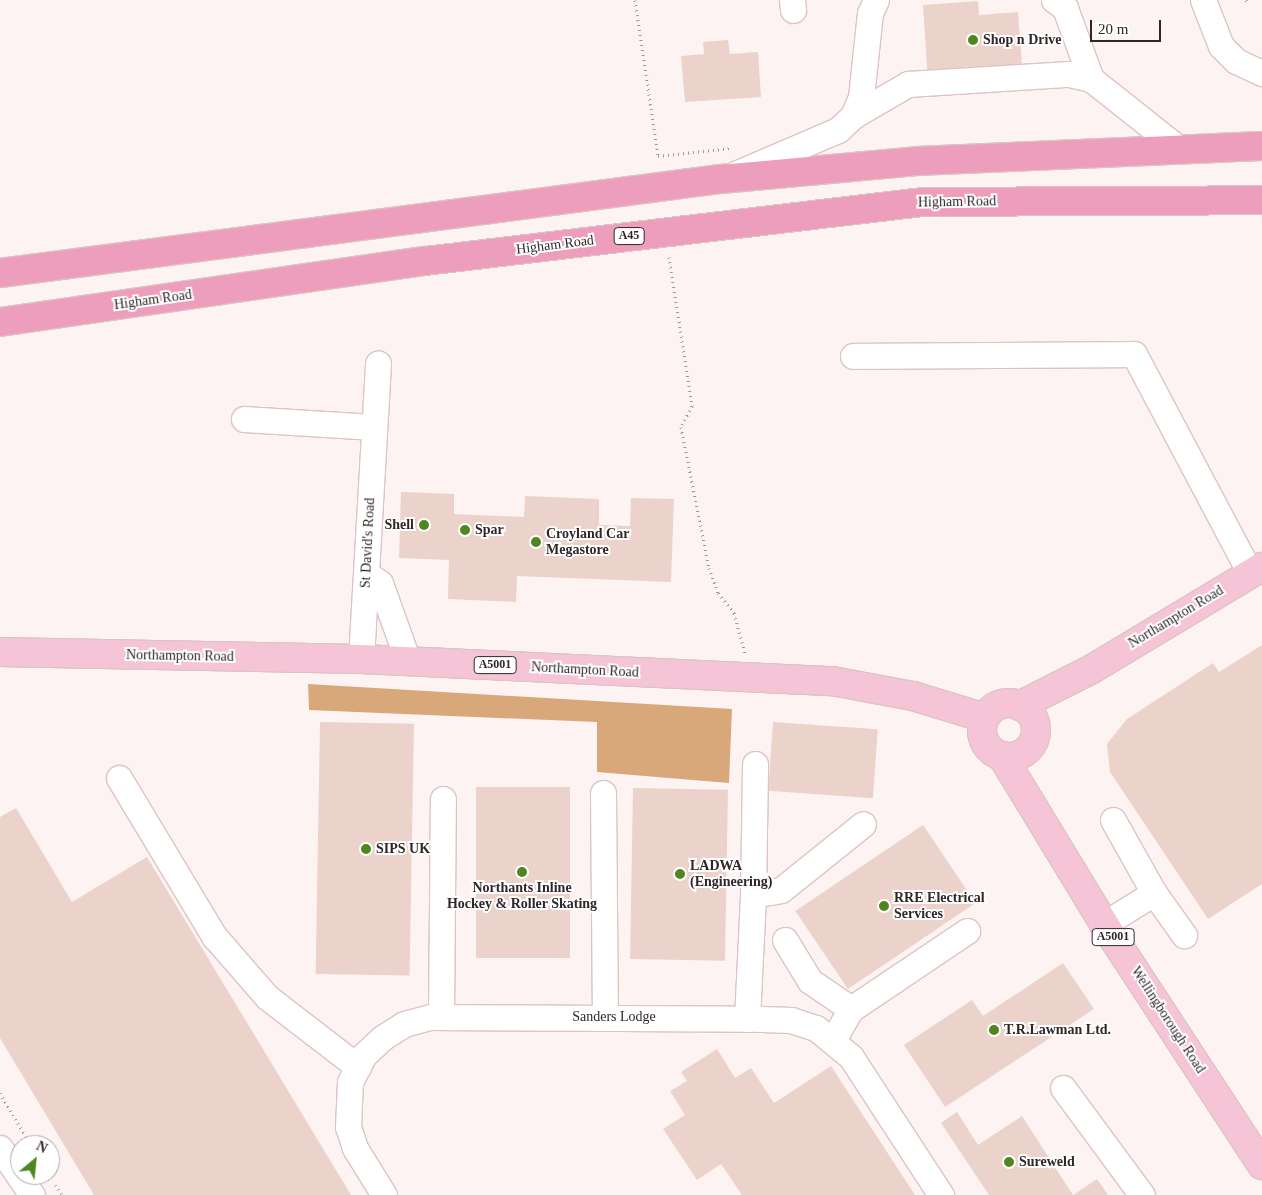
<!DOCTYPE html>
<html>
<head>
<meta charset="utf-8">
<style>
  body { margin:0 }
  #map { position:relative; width:1262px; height:1195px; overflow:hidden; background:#fef3f3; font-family:Georgia,serif }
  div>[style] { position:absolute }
  .forest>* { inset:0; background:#d9a87a }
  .building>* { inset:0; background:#ebd3cb; transform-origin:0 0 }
  .path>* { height:3px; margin-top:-1.5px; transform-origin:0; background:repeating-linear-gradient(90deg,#a29797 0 1px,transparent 0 5px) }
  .roads { filter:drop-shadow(1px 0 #ddc4c3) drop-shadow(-1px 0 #ddc4c3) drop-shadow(0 1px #ddc4c3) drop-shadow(0 -1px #ddc4c3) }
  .minor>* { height:25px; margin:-12.5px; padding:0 12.5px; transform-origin:12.5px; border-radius:12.5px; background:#fff }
  .major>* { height:28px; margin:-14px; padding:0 14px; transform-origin:14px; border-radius:14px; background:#f5c5d7 }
  .major>.ring { margin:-14px; padding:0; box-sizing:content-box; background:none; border:28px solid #f5c5d7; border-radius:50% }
  .highway>* { height:28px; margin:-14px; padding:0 14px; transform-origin:14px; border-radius:14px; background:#ee9ebd }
  .dots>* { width:14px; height:14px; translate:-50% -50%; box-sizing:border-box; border:2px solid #fff; border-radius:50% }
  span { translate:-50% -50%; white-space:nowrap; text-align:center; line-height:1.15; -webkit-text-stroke:4px #fff; paint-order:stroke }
  .shield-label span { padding:1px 4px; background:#fff; border:1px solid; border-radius:4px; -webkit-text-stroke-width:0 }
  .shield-label { font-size:12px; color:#302626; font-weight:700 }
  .poi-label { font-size:14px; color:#302626; font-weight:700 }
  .left { translate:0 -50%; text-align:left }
  .right { translate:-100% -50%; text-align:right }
  .street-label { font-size:14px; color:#302626 }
  .north { position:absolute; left:10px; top:1135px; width:50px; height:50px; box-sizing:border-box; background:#fff; border:1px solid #aca8a8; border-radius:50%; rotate:28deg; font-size:14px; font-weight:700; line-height:20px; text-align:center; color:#302626 }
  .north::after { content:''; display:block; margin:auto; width:18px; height:22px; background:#4e861f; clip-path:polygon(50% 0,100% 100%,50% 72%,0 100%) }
  .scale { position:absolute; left:1090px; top:20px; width:71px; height:22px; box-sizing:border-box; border:2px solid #302626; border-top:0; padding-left:6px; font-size:15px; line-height:18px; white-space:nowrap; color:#302626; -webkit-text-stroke:4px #fff; paint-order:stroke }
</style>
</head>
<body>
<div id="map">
  <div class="forest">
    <i style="clip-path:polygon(308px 684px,732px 709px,729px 783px,597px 772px,597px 722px,309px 710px)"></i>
  </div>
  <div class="building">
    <i style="clip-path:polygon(978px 1px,979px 15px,1018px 12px,1022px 65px,928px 82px,923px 5px)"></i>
    <i style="clip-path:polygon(728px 40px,730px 54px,758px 52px,761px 97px,685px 102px,681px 56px,704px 54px,703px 42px)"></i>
    <i style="clip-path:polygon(401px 492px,454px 494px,454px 514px,524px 517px,525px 496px,599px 499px,599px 525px,630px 526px,631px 498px,674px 499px,671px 582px,517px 576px,516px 602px,448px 599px,449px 560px,399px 558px)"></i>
    <i style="clip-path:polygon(1262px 645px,1262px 884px,1208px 919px,1110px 772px,1107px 744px,1127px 719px,1213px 663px,1219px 672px)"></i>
    <i style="left:320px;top:722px;width:94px;height:252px;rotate:1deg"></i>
    <i style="left:773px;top:722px;width:105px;height:69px;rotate:4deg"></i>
    <i style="left:476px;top:787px;width:94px;height:171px"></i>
    <i style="left:633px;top:788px;width:95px;height:171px;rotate:1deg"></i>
    <i style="clip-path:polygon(16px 808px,72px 902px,147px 857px,351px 1195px,94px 1195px,0 1038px,0 817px)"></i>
    <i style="left:923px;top:825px;width:94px;height:154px;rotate:56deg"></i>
    <i style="clip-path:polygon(1063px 963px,1094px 1009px,945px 1107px,904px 1045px,972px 1000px,983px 1016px)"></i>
    <i style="clip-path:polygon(717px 1049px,735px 1078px,751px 1068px,774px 1103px,831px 1066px,915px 1195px,742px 1195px,721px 1164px,697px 1180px,663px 1129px,685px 1115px,670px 1091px,687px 1081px,681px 1072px)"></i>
    <i style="clip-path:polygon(957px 1112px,978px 1145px,1022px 1116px,1073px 1195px,1097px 1179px,1108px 1195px,989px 1195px,941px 1123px)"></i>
  </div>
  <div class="path">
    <i style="left:635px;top:0;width:158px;rotate:81.6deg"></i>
    <i style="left:658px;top:156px;width:73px;rotate:-6.3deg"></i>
    <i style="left:1246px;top:0;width:4px;rotate:63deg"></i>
    <i style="left:669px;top:257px;width:151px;rotate:81.2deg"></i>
    <i style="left:692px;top:406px;width:24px;rotate:118deg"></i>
    <i style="left:681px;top:427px;width:144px;rotate:78.8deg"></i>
    <i style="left:709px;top:568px;width:27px;rotate:70deg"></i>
    <i style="left:718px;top:593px;width:26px;rotate:51deg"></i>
    <i style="left:734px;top:613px;width:41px;rotate:74.6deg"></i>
    <i style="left:0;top:1093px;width:61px;rotate:59.2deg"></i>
    <i style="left:55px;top:1185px;width:12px;rotate:55deg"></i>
  </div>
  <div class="roads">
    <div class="minor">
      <i style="left:792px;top:0;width:10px;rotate:84deg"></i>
      <i style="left:1054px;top:0;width:14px;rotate:36deg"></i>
      <i style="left:1065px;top:8px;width:76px;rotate:69.9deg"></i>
      <i style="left:1091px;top:79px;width:111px;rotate:38.4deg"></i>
      <i style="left:1203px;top:0;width:49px;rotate:68.6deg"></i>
      <i style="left:1221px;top:46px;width:21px;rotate:45deg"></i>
      <i style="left:1236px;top:61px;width:29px;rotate:25deg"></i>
      <i style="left:853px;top:116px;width:64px;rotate:-30.2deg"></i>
      <i style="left:908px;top:84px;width:161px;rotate:-3.6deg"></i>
      <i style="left:1069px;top:74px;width:23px;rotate:13deg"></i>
      <i style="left:733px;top:175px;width:114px;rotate:-23.2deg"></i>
      <i style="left:838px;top:130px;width:21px;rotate:-43deg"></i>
      <i style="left:853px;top:116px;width:21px;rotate:-67deg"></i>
      <i style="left:861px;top:97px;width:84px;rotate:-83.9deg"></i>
      <i style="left:870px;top:13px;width:14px;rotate:-65deg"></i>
      <i style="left:853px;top:356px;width:281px;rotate:-0.4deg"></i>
      <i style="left:1134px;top:354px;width:248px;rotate:62.1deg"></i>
      <i style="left:244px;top:419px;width:130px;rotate:3.5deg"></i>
      <i style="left:366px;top:573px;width:17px;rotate:36deg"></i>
      <i style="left:380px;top:583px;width:83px;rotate:70.3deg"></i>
      <i style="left:361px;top:659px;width:296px;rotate:-86.7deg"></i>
      <i style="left:119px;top:778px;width:184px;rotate:59deg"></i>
      <i style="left:214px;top:936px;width:81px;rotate:49deg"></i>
      <i style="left:267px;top:997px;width:115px;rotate:37.6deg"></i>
      <i style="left:603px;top:793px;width:224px;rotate:89.5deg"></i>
      <i style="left:1113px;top:820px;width:84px;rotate:60.7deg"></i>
      <i style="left:753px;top:895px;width:131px;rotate:-89.1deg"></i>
      <i style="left:1104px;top:924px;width:59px;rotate:-31.8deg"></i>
      <i style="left:1154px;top:893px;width:52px;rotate:54.5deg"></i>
      <i style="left:785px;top:940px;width:48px;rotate:58.6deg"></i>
      <i style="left:810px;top:981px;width:50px;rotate:34.3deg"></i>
      <i style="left:441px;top:1017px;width:218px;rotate:-89.5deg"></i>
      <i style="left:747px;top:1019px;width:124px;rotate:-87.2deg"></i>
      <i style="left:753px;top:895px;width:28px;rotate:-10deg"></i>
      <i style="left:781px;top:890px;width:105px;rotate:-38.8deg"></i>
      <i style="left:833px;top:1040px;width:36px;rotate:-60deg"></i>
      <i style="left:851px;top:1009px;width:140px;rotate:-33.9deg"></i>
      <i style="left:1063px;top:1088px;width:133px;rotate:53.6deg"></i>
      <i style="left:0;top:1148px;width:57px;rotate:55.8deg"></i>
      <i style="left:384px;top:1195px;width:55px;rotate:-121.7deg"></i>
      <i style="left:355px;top:1148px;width:22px;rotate:-108deg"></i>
      <i style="left:348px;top:1127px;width:45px;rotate:-87.5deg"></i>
      <i style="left:350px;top:1082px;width:30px;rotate:-63deg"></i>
      <i style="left:364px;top:1055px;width:25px;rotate:-43deg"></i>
      <i style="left:382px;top:1038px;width:26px;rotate:-32deg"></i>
      <i style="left:404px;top:1024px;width:27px;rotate:-15deg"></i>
      <i style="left:430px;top:1017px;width:331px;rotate:0.3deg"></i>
      <i style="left:761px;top:1019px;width:30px;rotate:2deg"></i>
      <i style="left:791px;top:1020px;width:26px;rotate:18deg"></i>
      <i style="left:816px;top:1028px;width:45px;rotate:39.6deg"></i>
      <i style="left:851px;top:1057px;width:165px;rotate:56.9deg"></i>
    </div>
    <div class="major">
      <i style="left:0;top:652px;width:361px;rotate:1.1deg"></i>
      <i style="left:361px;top:659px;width:472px;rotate:2.7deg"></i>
      <i style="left:832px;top:681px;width:82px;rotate:10.5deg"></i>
      <i style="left:913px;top:696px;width:75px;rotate:17deg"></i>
      <i class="ring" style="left:982px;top:703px;width:26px;height:26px"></i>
      <i style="left:1019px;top:706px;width:82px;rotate:-26.9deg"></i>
      <i style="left:1092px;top:669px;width:198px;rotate:-31deg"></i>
      <i style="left:1002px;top:756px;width:197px;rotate:58.7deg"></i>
      <i style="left:1104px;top:924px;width:288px;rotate:56.8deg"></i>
    </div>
    <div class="highway">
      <i style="left:0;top:273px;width:727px;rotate:-7.43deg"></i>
      <i style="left:721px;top:179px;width:197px;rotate:-5.2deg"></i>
      <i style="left:917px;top:161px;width:345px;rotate:-2.5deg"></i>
      <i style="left:0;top:322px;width:429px;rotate:-8.2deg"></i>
      <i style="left:425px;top:261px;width:501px;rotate:-6.76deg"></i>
      <i style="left:923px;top:202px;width:339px;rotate:-0.3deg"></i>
    </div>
  </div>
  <div class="dots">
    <i style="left:973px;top:40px;background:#4e861f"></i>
    <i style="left:424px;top:525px;background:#4e861f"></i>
    <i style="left:465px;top:530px;background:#4e861f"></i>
    <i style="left:536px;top:542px;background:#4e861f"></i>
    <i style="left:366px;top:849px;background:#4e861f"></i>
    <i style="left:522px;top:872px;background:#4e861f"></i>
    <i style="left:680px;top:874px;background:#4e861f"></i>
    <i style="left:884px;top:906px;background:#4e861f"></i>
    <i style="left:994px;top:1030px;background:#4e861f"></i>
    <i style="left:1009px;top:1162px;background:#4e861f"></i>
  </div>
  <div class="shield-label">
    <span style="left:629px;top:236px">A45</span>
    <span style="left:495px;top:665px">A5001</span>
    <span style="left:1113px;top:937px">A5001</span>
  </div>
  <div class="poi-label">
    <span class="left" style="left:983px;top:40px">Shop n Drive</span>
    <span class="right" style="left:414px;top:525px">Shell</span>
    <span class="left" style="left:475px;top:530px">Spar</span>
    <span class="left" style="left:546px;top:542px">Croyland Car<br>Megastore</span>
    <span class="left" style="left:376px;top:849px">SIPS UK</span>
    <span class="left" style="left:690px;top:874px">LADWA<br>(Engineering)</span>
    <span style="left:522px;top:896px">Northants Inline<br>Hockey &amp; Roller Skating</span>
    <span class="left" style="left:894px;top:906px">RRE Electrical<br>Services</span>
    <span class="left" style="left:1004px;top:1030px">T.R.Lawman Ltd.</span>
    <span class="left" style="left:1019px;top:1162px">Sureweld</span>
  </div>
  <div class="street-label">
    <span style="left:957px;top:202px;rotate:-1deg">Higham Road</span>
    <span style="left:555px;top:245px;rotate:-7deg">Higham Road</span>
    <span style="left:153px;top:300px;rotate:-8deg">Higham Road</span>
    <span style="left:368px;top:543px;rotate:-87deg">St David's Road</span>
    <span style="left:1176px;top:617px;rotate:-31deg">Northampton Road</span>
    <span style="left:180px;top:656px;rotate:1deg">Northampton Road</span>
    <span style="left:585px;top:670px;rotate:3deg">Northampton Road</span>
    <span style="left:614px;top:1017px">Sanders Lodge</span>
    <span style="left:1168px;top:1020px;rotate:57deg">Wellingborough Road</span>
  </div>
  <div class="north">N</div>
  <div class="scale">20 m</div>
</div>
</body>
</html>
